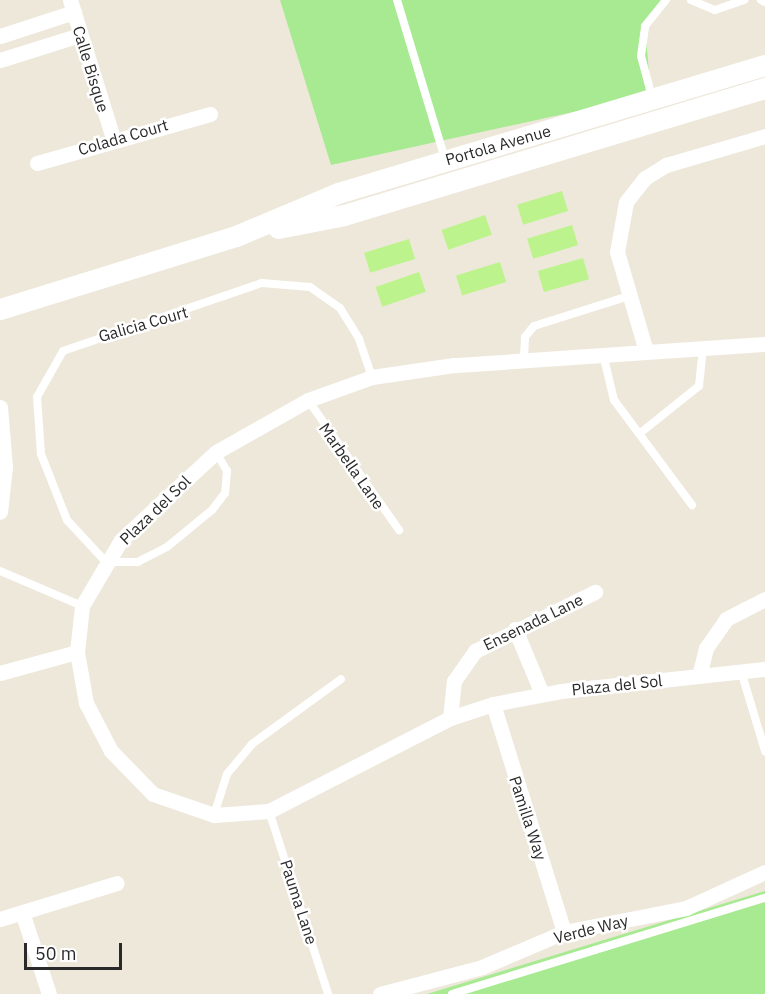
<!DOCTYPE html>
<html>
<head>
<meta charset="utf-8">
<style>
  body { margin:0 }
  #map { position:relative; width:765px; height:994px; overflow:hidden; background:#eee8db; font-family:"IBM Plex Sans",sans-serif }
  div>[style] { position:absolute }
  .green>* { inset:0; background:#a7ea92 }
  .pitch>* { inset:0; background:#bdf38c; transform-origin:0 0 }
  .lane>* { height:8px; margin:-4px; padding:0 4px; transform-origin:4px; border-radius:4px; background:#fff }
  .street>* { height:15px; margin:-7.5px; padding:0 7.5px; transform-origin:7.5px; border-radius:7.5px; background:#fff }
  .secondary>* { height:21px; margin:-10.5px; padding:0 10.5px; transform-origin:10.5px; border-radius:10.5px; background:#fff }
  span { translate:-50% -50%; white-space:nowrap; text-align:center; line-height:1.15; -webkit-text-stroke:5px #fff; paint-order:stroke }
  .street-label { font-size:16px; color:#2a2a2a }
  .scale { position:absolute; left:24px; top:943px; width:98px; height:27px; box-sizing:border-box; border:3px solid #2a2a2a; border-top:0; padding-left:8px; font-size:18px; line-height:21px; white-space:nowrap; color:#2a2a2a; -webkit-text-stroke:4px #fff; paint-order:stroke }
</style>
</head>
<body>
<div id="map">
  <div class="green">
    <i style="clip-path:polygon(280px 0,664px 0,645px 26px,651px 95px,331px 165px)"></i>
    <i style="clip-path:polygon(765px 891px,765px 994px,427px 994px)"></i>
  </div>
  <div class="pitch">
    <i style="left:562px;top:191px;width:21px;height:47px;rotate:73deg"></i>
    <i style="left:485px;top:215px;width:21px;height:46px;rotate:71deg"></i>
    <i style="left:572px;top:225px;width:21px;height:47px;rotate:73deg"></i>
    <i style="left:409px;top:239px;width:21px;height:47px;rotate:73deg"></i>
    <i style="left:583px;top:258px;width:22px;height:47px;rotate:74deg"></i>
    <i style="left:500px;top:262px;width:21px;height:46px;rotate:73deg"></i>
    <i style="left:419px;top:272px;width:21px;height:46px;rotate:71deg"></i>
  </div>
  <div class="lane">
    <i style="left:397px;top:0;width:166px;rotate:73.2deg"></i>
    <i style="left:691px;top:0;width:26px;rotate:23deg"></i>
    <i style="left:715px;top:10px;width:31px;rotate:-19deg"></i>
    <i style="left:761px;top:0;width:4px;rotate:27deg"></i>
    <i style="left:652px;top:97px;width:42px;rotate:-105deg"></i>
    <i style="left:641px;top:56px;width:30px;rotate:-82deg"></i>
    <i style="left:645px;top:26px;width:33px;rotate:-51deg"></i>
    <i style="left:603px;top:354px;width:47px;rotate:76.6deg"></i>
    <i style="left:614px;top:400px;width:131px;rotate:53.4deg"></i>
    <i style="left:524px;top:357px;width:20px;rotate:-87deg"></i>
    <i style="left:525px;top:337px;width:14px;rotate:-51deg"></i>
    <i style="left:534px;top:326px;width:100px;rotate:-17.5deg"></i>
    <i style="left:308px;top:400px;width:159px;rotate:55deg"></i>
    <i style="left:639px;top:434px;width:77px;rotate:-38.7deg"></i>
    <i style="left:699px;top:386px;width:37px;rotate:-84deg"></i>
    <i style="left:216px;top:452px;width:22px;rotate:60deg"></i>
    <i style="left:227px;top:471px;width:22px;rotate:95deg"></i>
    <i style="left:225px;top:493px;width:21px;rotate:127deg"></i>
    <i style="left:212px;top:510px;width:58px;rotate:140.6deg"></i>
    <i style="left:167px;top:547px;width:33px;rotate:153deg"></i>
    <i style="left:138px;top:562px;width:32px;rotate:180deg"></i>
    <i style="left:106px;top:562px;width:57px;rotate:-132.9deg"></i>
    <i style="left:67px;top:520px;width:71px;rotate:-111.5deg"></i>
    <i style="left:41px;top:454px;width:57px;rotate:-94deg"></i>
    <i style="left:37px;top:397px;width:53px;rotate:-60.5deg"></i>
    <i style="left:63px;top:351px;width:210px;rotate:-18.9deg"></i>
    <i style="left:262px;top:283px;width:48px;rotate:4.8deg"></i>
    <i style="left:310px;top:287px;width:37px;rotate:35deg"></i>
    <i style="left:340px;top:308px;width:36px;rotate:58deg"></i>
    <i style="left:359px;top:339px;width:40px;rotate:71.1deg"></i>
    <i style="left:0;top:571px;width:89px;rotate:23.1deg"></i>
    <i style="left:741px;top:671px;width:84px;rotate:73.3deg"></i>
    <i style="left:269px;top:811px;width:192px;rotate:72.1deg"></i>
    <i style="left:214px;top:815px;width:43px;rotate:-72.4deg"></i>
    <i style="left:227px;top:774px;width:39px;rotate:-50deg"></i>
    <i style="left:252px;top:744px;width:110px;rotate:-36.1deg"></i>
    <i style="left:452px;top:994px;width:327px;rotate:-17.1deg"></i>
  </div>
  <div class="street">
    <i style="left:70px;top:0;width:145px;rotate:72.7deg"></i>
    <i style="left:0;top:36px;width:78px;rotate:-18deg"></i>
    <i style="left:0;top:60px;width:84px;rotate:-17.4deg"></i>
    <i style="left:37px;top:163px;width:180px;rotate:-15.8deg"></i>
    <i style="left:765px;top:344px;width:312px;rotate:176.1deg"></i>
    <i style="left:454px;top:365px;width:83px;rotate:171.7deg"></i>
    <i style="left:372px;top:377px;width:68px;rotate:160.2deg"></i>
    <i style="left:308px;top:400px;width:106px;rotate:150.5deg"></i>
    <i style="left:216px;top:452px;width:129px;rotate:137.2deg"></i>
    <i style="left:121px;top:540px;width:77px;rotate:120.6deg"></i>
    <i style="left:82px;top:606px;width:46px;rotate:96.2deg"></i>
    <i style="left:77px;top:652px;width:52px;rotate:80deg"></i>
    <i style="left:86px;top:703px;width:54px;rotate:62.5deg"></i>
    <i style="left:111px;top:751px;width:60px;rotate:45.7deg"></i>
    <i style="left:153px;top:794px;width:65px;rotate:19deg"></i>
    <i style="left:214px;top:815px;width:55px;rotate:-4.2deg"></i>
    <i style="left:269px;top:811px;width:203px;rotate:-27.2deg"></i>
    <i style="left:450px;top:718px;width:45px;rotate:-18deg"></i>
    <i style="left:493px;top:704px;width:69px;rotate:-10.8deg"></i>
    <i style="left:561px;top:691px;width:205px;rotate:-6.2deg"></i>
    <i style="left:646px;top:351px;width:103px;rotate:-106.3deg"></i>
    <i style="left:617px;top:252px;width:51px;rotate:-79.8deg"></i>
    <i style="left:626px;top:202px;width:31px;rotate:-52deg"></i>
    <i style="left:645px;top:178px;width:25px;rotate:-32deg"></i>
    <i style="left:666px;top:165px;width:103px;rotate:-16.3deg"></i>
    <i style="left:0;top:407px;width:60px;rotate:85.2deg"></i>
    <i style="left:5px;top:467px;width:45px;rotate:96.3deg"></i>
    <i style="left:515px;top:629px;width:70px;rotate:67.4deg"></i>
    <i style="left:0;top:673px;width:80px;rotate:-15.3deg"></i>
    <i style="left:699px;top:676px;width:29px;rotate:-76deg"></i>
    <i style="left:706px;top:648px;width:35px;rotate:-55deg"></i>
    <i style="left:726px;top:619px;width:44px;rotate:-27.1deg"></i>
    <i style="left:493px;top:704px;width:239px;rotate:72.7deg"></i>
    <i style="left:450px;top:718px;width:37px;rotate:-84deg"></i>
    <i style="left:454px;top:681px;width:37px;rotate:-55deg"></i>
    <i style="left:475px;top:651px;width:134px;rotate:-26.2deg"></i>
    <i style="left:22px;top:912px;width:86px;rotate:71.8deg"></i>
    <i style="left:0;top:919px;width:122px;rotate:-17.1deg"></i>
    <i style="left:380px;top:994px;width:106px;rotate:-14.8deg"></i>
    <i style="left:482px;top:967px;width:89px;rotate:-23.1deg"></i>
    <i style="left:564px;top:932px;width:124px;rotate:-11.1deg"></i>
    <i style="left:686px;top:908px;width:87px;rotate:-24.5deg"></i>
  </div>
  <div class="secondary">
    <i style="left:278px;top:228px;width:67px;rotate:-11.1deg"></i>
    <i style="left:344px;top:215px;width:440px;rotate:-16.8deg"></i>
    <i style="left:0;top:309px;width:247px;rotate:-17.2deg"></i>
    <i style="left:236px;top:236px;width:111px;rotate:-22.9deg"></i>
    <i style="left:338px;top:193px;width:446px;rotate:-16.7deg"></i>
  </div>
  <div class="street-label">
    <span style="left:91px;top:69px;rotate:73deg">Calle Bisque</span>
    <span style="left:123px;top:137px;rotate:-16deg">Colada Court</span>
    <span style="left:498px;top:145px;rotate:-16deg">Portola Avenue</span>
    <span style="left:143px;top:324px;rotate:-16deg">Galicia Court</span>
    <span style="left:352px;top:466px;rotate:55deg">Marbella Lane</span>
    <span style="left:155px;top:510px;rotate:-44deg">Plaza del Sol</span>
    <span style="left:533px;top:622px;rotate:-26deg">Ensenada Lane</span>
    <span style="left:617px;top:685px;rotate:-6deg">Plaza del Sol</span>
    <span style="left:528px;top:818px;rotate:72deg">Pamilla Way</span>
    <span style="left:299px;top:902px;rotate:72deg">Pauma Lane</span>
    <span style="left:591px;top:929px;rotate:-14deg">Verde Way</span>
  </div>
  <div class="scale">50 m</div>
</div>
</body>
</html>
